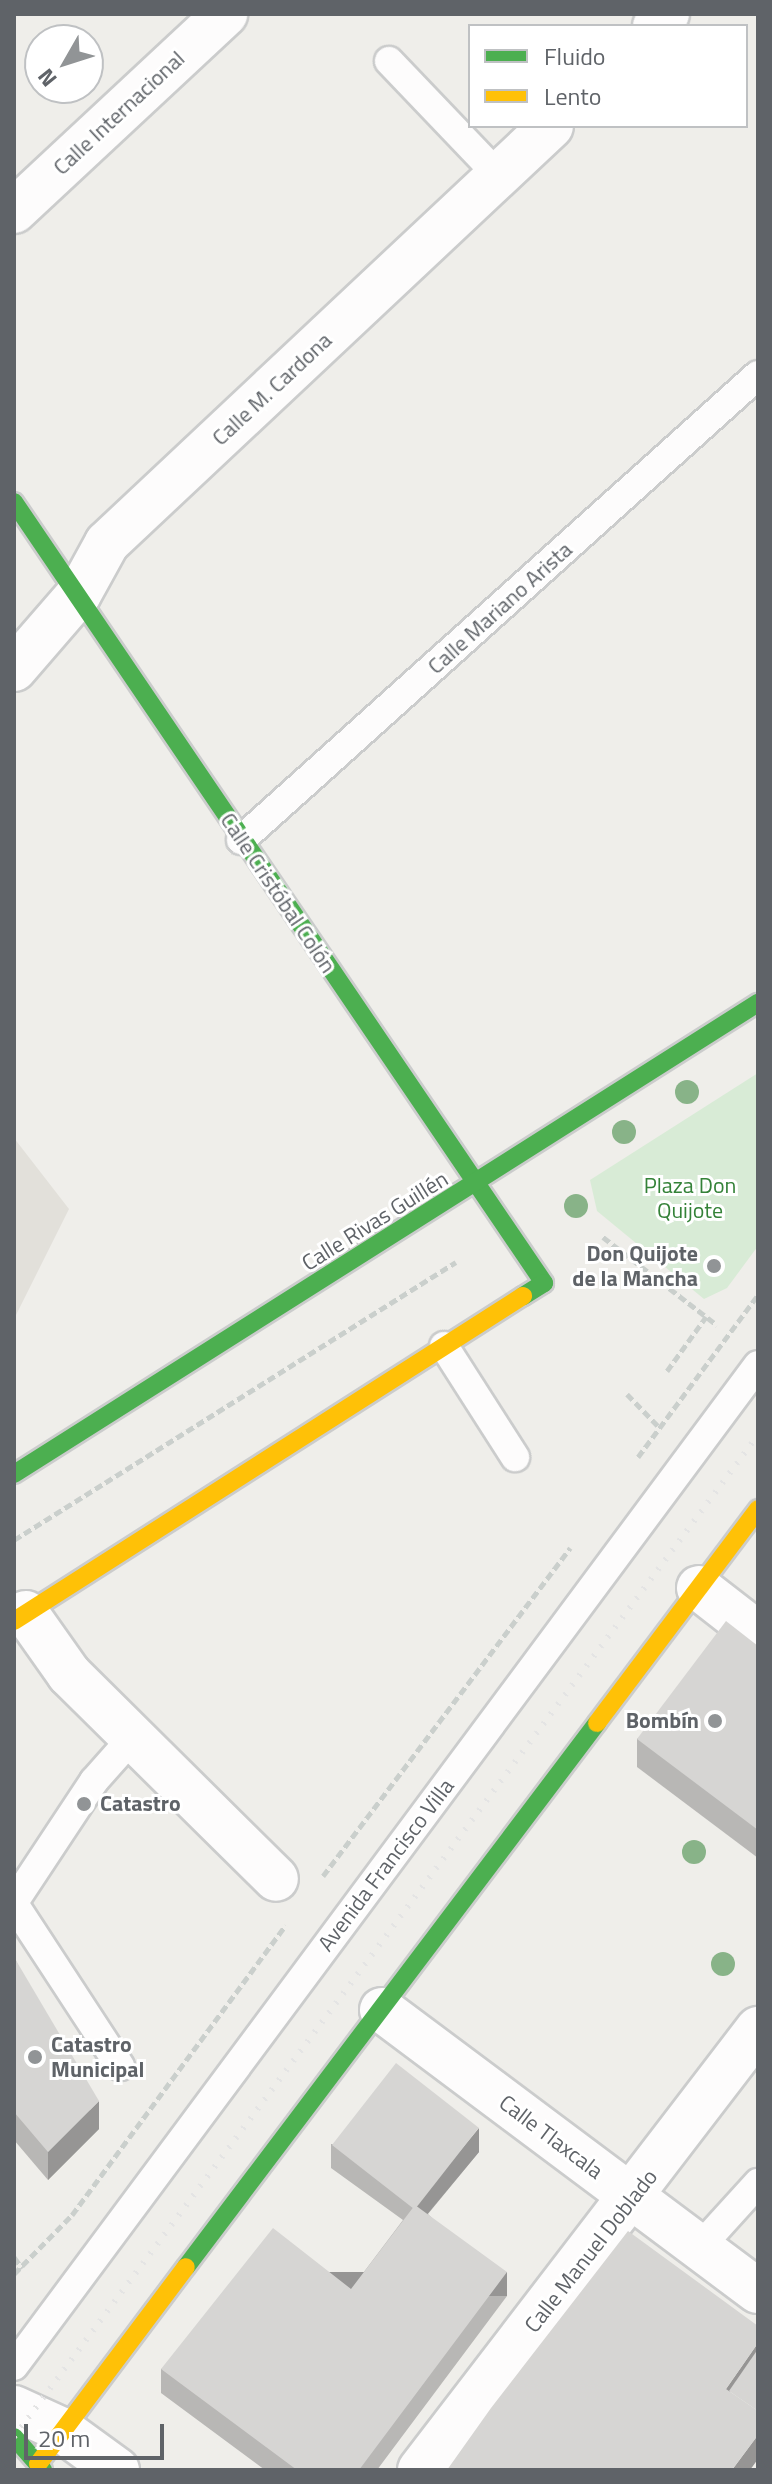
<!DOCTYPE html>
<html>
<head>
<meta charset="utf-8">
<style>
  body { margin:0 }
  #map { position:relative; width:772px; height:2484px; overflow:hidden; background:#efeeea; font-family:"Titillium Web",sans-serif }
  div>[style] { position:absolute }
  .education>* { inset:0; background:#e2e0da }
  .green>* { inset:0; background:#d8ebd6 }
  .path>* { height:5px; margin-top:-2.5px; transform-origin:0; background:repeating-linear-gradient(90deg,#cacfcc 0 8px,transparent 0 12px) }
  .roads { filter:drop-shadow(2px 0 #cbcccc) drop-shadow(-2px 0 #cbcccc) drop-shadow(0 2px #cbcccc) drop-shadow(0 -2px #cbcccc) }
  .lane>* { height:28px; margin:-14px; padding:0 14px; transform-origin:14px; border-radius:14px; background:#fdfcfc }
  .street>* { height:44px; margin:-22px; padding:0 22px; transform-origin:22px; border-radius:22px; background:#fdfcfc }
  .fast>* { height:18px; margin:-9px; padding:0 9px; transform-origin:9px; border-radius:9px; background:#4caf50 }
  .slow>* { height:18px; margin:-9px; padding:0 9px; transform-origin:9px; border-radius:9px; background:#ffc107 }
  .rail>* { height:6px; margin-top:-3px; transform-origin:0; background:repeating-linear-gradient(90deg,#e4e4e4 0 2px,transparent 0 12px) }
  .trees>* { width:24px; height:24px; margin:-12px; border-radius:50%; background:#88b388 }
  .wall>* { inset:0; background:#b8b7b5 }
  .shaded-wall>* { inset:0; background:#969594; transform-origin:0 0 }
  .building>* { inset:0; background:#d6d5d3; transform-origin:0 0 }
  .dots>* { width:22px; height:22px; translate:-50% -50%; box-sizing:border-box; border:4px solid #fff; border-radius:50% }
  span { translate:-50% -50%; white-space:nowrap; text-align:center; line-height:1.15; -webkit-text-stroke:6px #fff; paint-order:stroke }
  .street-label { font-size:22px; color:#5f6368 }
  .park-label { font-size:22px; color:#348238 }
  .poi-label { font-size:22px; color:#5f6368; font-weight:700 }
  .right { translate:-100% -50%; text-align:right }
  .left { translate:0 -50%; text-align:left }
  .frame { position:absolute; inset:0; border:16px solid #5f6368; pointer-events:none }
  .legend { position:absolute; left:468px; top:24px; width:280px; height:104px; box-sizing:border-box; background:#fff; border:2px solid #bfc1c3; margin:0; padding:10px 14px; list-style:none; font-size:24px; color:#5f6368 }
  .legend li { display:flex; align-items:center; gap:16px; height:40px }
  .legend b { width:40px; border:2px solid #bfc1c3 }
  .north { position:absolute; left:24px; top:24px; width:80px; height:80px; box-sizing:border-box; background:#fff; border:2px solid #bfc1c3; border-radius:50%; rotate:231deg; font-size:22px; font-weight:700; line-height:32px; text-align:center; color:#5f6368 }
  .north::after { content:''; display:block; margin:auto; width:28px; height:36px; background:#919496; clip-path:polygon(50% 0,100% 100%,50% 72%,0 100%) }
  .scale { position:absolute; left:24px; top:2424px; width:140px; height:36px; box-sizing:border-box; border:4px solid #5f6368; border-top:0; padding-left:10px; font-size:24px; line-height:28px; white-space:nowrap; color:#5f6368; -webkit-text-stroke:6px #fff; paint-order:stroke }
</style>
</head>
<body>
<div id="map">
  <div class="education">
    <i style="clip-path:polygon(14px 1138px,69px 1209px,14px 1319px)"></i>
  </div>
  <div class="green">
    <i style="clip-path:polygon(758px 1073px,758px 1246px,727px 1288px,704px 1299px,597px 1211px,590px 1180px)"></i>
  </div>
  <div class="path">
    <i style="left:603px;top:1237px;width:144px;rotate:37.7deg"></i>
    <i style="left:667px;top:1371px;width:67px;rotate:-54.2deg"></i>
    <i style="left:627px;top:1394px;width:46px;rotate:45.9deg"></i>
    <i style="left:638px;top:1457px;width:202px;rotate:-53.5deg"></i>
    <i style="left:14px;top:1540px;width:522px;rotate:-32.17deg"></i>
    <i style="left:323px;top:1876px;width:411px;rotate:-53deg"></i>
    <i style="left:14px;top:2257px;width:14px;rotate:54deg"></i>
    <i style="left:14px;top:2274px;width:83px;rotate:-45.5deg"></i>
    <i style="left:72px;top:2215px;width:360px;rotate:-53.6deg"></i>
  </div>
  <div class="roads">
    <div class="lane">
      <i style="left:389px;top:61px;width:159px;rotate:46.3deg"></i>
      <i style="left:241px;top:840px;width:695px;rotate:-41.97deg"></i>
      <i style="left:444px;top:1346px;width:132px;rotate:57.4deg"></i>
      <i style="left:14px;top:1902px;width:145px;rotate:-56.5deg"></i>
      <i style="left:94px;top:1781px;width:59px;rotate:-48.4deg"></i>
      <i style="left:14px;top:1904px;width:194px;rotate:56.8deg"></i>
      <i style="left:699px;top:2248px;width:88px;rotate:-47.8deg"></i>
      <i style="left:14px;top:2366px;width:1247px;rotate:-53.38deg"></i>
    </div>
    <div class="street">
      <i style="left:655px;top:26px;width:17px;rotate:-45deg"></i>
      <i style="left:14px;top:211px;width:289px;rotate:-43deg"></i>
      <i style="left:14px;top:669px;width:99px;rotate:-49.1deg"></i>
      <i style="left:79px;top:594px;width:58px;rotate:-61.2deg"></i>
      <i style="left:107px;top:543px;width:609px;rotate:-43.2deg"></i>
      <i style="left:699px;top:1588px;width:75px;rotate:37.9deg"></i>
      <i style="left:26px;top:1613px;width:75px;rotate:54.8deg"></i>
      <i style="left:69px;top:1674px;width:291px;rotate:44.7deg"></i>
      <i style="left:382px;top:2010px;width:469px;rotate:36.8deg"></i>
      <i style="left:14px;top:2408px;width:53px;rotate:24.6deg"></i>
      <i style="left:62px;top:2430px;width:68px;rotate:36deg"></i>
      <i style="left:420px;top:2470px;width:556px;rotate:-52.53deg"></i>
    </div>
    <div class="fast">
      <i style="left:14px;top:502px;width:944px;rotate:55.84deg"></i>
      <i style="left:544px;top:1283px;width:25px;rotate:148deg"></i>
      <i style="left:14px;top:1474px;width:881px;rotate:-32.34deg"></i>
      <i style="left:186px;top:2267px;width:682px;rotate:-52.93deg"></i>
      <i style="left:14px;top:2437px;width:44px;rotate:48.7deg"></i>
    </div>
    <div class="slow">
      <i style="left:14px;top:1621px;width:604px;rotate:-32.56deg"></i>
      <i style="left:597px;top:1723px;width:268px;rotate:-53deg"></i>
      <i style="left:38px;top:2464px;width:246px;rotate:-53.1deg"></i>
    </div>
  </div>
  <div class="rail">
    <i style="left:14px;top:2437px;width:1248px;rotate:-53.41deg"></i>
  </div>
  <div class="trees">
    <i style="left:687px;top:1092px"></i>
    <i style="left:624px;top:1132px"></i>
    <i style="left:576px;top:1206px"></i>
    <i style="left:694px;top:1852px"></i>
    <i style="left:723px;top:1964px"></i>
  </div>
  <div class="wall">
    <i style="clip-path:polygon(758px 1646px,758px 1858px,637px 1767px,637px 1739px)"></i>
    <i style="clip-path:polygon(14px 1957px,99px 2129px,48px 2180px,14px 2140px)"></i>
    <i style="clip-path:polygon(331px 2144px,479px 2152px,428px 2214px,507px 2296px,377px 2470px,265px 2470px,161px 2393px,161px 2369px,351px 2289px,403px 2220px,331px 2168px)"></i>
  </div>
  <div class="shaded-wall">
    <i style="clip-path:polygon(99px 2101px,99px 2129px,48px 2180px,48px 2152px)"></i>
    <i style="clip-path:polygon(479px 2128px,479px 2152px,415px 2229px,415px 2205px)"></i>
    <i style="left:507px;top:2272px;width:24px;height:247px;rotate:90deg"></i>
    <i style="clip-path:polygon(758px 2343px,758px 2367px,726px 2395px,726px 2389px)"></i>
    <i style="clip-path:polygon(758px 2435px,758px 2459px,750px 2470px,732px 2470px)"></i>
  </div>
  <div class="building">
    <i style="clip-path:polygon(726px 1621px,758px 1646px,758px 1830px,637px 1739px)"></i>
    <i style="clip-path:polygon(14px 1957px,99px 2101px,48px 2152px,14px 2112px)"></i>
    <i style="left:396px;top:2063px;width:105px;height:104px;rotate:38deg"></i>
    <i style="clip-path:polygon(415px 2205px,507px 2272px,359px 2470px,297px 2470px,161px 2369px,273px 2228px,351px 2289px)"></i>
    <i style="clip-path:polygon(628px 2231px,758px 2326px,758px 2343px,726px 2389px,758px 2411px,758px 2435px,732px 2470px,447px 2470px,491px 2408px)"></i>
    <i style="clip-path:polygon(758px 2349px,758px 2411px,729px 2391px)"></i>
  </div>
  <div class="dots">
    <i style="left:714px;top:1266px;background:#919496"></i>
    <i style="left:715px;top:1721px;background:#919496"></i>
    <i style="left:84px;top:1804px;background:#919496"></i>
    <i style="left:35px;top:2057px;background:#919496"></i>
  </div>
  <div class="street-label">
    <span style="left:119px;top:113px;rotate:-43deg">Calle Internacional</span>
    <span style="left:272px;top:389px;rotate:-43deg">Calle M. Cardona</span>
    <span style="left:500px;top:608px;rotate:-42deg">Calle Mariano Arista</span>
    <span style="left:278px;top:893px;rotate:56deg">Calle Cristóbal Colón</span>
    <span style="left:375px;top:1221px;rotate:-32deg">Calle Rivas Guillén</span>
    <span style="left:386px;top:1865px;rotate:-53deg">Avenida Francisco Villa</span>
    <span style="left:551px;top:2137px;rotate:37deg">Calle Tlaxcala</span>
    <span style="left:591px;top:2251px;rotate:-52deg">Calle Manuel Doblado</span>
  </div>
  <div class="park-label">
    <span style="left:690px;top:1198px">Plaza Don<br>Quijote</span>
  </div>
  <div class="poi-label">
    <span class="right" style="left:698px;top:1266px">Don Quijote<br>de la Mancha</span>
    <span class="right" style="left:699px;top:1721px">Bombín</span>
    <span class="left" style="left:100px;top:1804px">Catastro</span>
    <span class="left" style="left:51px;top:2057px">Catastro<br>Municipal</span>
  </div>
  <div class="frame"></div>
  <ul class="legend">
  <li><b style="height:10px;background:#4caf50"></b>Fluido</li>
  <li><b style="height:10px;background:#ffc107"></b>Lento</li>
  </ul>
  <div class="north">N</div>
  <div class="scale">20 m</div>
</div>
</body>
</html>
